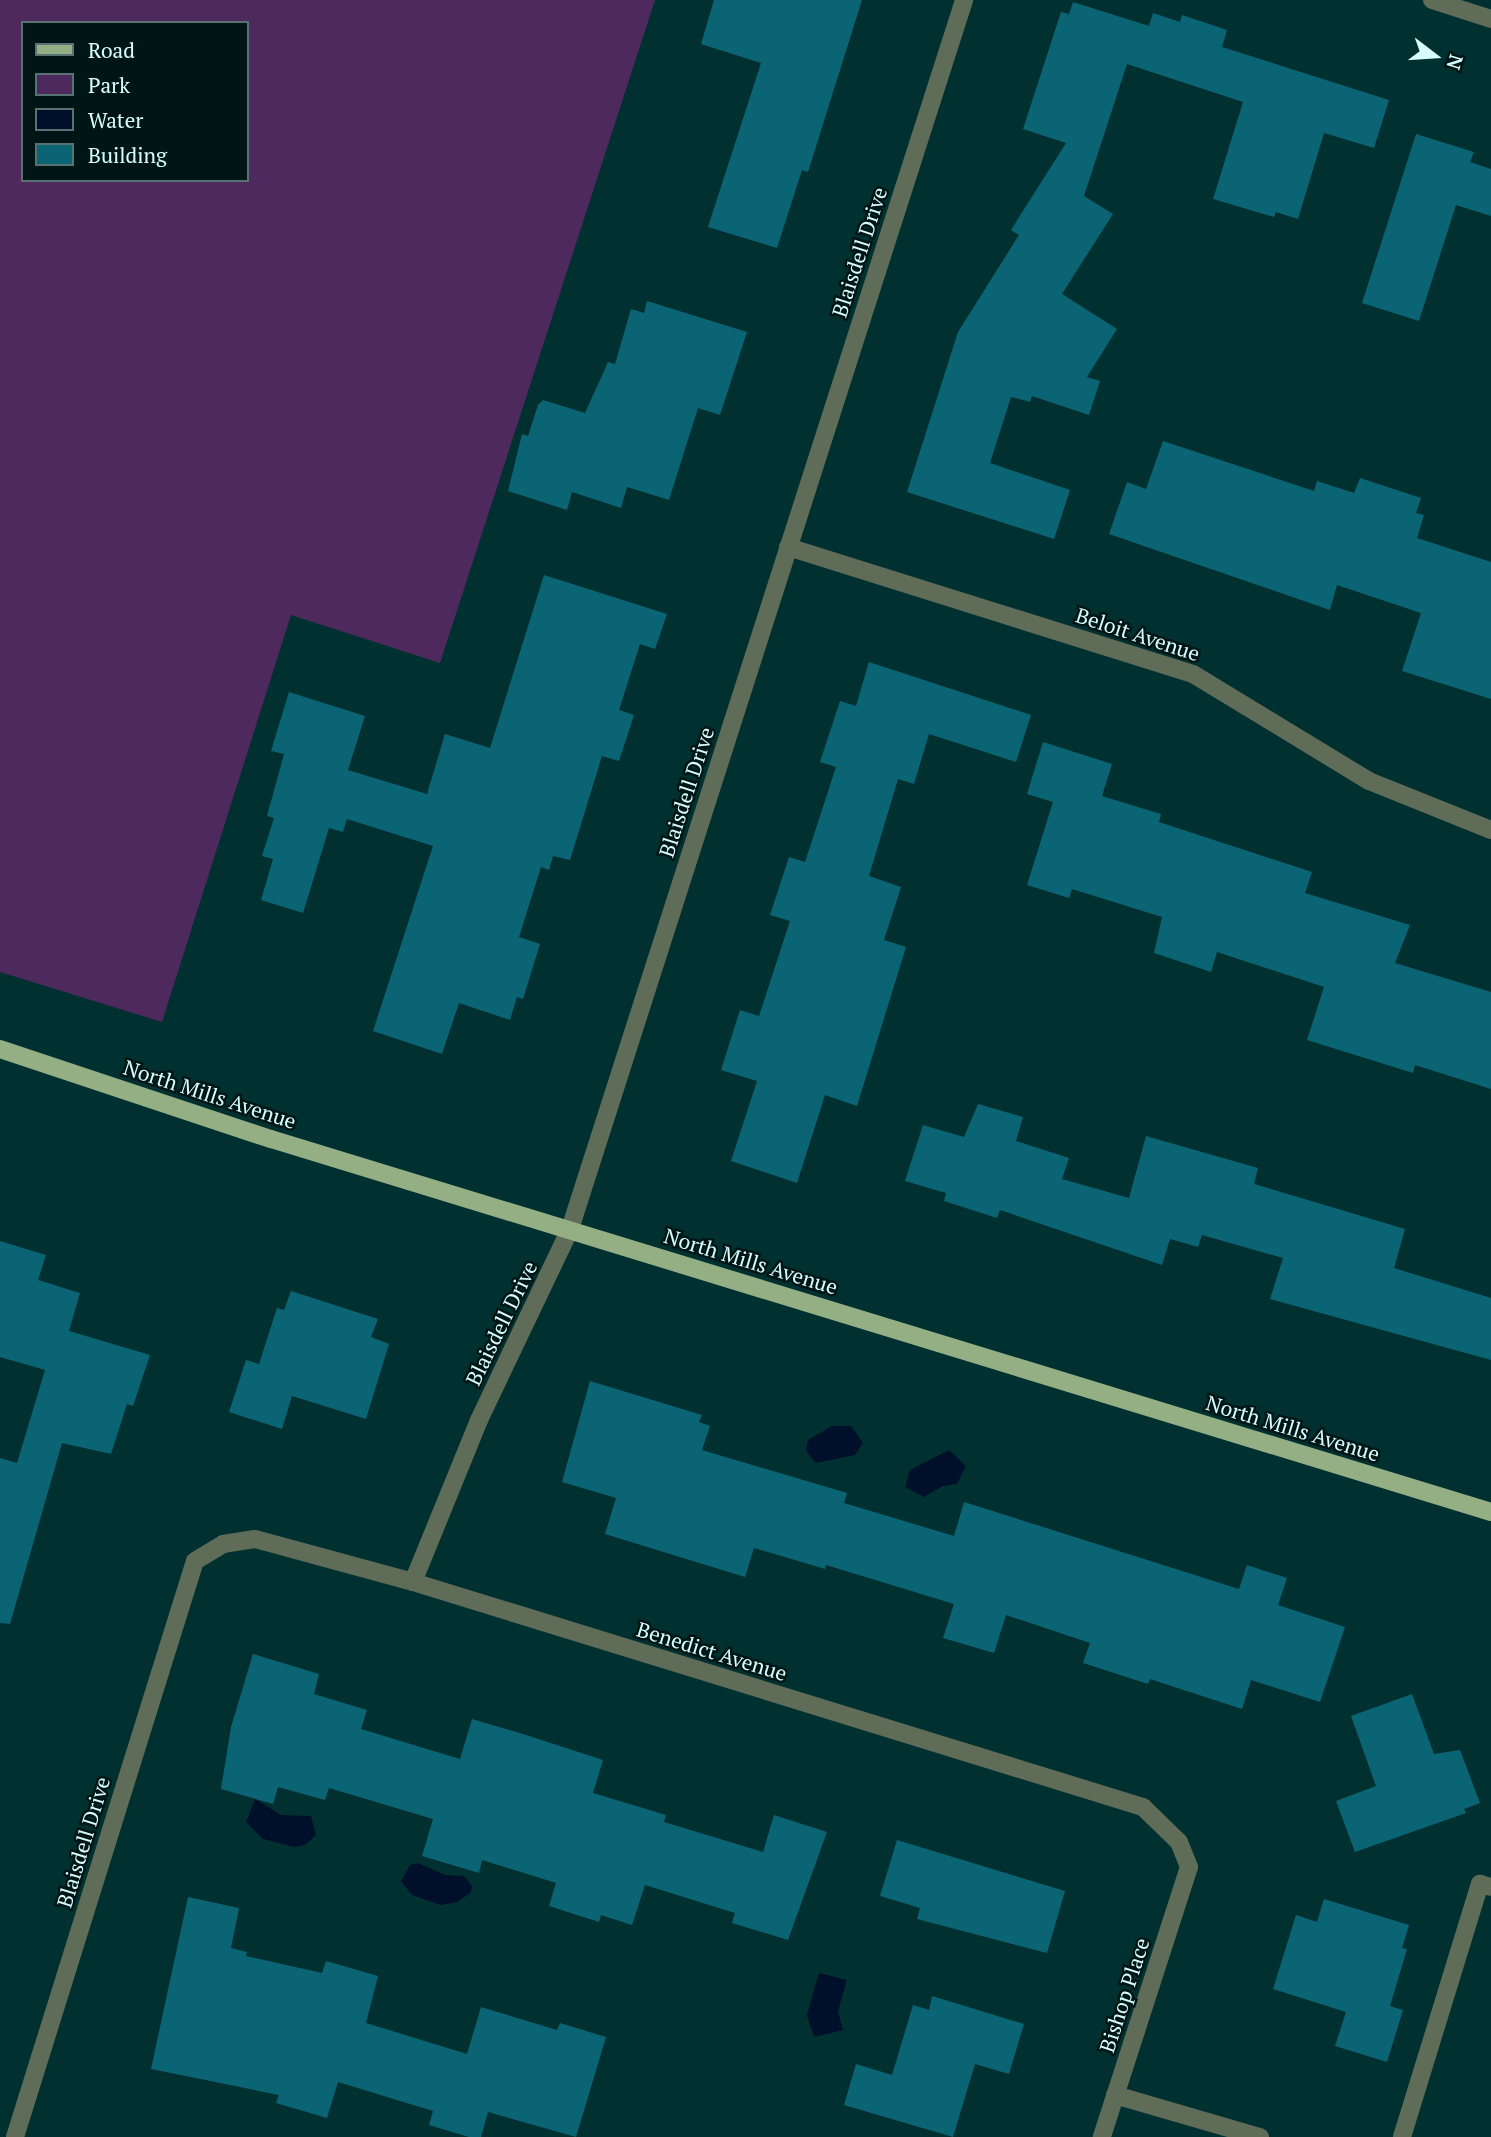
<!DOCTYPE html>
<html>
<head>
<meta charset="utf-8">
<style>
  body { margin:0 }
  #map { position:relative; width:1491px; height:2137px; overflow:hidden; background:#013030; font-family:"PT Serif",serif }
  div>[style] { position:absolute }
  .green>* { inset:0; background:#4d295e }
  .water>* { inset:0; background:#00102a }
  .building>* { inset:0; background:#0a6474 }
  .minor>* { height:18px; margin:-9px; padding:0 9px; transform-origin:9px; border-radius:9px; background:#5f6c57 }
  .major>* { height:18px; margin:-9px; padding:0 9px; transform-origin:9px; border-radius:9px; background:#94af84 }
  span { translate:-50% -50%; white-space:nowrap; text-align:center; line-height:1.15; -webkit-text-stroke:5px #001616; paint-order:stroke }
  .street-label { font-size:21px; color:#d7fdfc }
  .legend { position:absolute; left:21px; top:21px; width:228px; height:161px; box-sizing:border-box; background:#001616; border:2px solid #567272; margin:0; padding:9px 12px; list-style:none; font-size:21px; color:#d7fdfc }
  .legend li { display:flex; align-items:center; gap:14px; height:35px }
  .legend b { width:35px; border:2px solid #567272 }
  .north { position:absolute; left:1400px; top:21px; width:70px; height:70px; -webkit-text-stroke:5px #001616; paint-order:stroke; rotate:107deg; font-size:19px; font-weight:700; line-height:28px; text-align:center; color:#d7fdfc }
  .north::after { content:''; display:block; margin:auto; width:24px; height:32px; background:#d7fdfc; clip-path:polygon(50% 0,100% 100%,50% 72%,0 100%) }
</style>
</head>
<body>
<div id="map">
  <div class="green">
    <i style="clip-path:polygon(evenodd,0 0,655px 0,440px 663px,291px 615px,162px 1022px,0 972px,0 0,23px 23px,247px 23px,247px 180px,23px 180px,23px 23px)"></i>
  </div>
  <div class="water">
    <i style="clip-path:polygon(832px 1426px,851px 1426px,863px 1443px,855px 1455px,816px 1463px,806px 1451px,808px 1440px)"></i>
    <i style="clip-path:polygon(949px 1450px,966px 1466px,957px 1484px,943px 1486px,924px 1497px,905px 1487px,910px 1470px)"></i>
    <i style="clip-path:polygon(255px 1799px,281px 1815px,311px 1816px,316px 1835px,305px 1845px,294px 1847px,263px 1839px,246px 1822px)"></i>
    <i style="clip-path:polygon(418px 1863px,445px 1875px,464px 1876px,472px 1886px,471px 1892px,458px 1902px,441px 1905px,412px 1895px,401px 1881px,410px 1865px)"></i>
    <i style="clip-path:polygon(819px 1973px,847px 1980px,838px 2011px,843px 2030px,814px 2037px,807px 2015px)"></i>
  </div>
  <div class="building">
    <i style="clip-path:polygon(714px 0,862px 0,808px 172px,802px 170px,777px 248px,708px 227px,761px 63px,701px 44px)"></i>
    <i style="clip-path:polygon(1073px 2px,1149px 26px,1153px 13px,1180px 22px,1182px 15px,1227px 30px,1222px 47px,1389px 100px,1374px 148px,1324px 133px,1298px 219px,1276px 212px,1274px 217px,1213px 199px,1243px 102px,1127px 64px,1084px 196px,1113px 214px,1062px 294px,1117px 329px,1087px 377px,1100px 381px,1089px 415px,1032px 396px,1030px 402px,1011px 397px,990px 463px,1070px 490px,1054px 539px,907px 492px,958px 332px,1019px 235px,1011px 230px,1066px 143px,1023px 129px,1061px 12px,1069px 14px)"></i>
    <i style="clip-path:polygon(1416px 134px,1474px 152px,1470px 162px,1491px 169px,1491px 216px,1456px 205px,1419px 321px,1362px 303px)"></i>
    <i style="clip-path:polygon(647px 301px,747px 332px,720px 415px,698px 408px,669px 500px,627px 487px,621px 508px,572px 492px,567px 510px,508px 491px,522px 434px,528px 436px,538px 405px,543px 400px,585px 413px,608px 362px,615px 364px,631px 309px,644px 313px)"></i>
    <i style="clip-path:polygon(1163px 441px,1314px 491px,1317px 481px,1354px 493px,1360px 478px,1421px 498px,1416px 513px,1424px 515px,1417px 538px,1491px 562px,1491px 699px,1402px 671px,1421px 613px,1337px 585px,1330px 610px,1109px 534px,1127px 482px,1146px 489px)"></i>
    <i style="clip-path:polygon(544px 575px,667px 614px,655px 649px,640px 644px,619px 710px,634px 715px,619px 761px,602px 756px,570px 860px,553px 856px,549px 870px,541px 867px,519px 937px,540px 944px,523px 999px,517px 997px,510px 1020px,459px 1003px,442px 1054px,373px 1031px,433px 846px,347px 819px,343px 832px,329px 828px,303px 913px,261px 900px,273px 859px,262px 856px,274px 818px,267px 816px,284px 754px,271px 751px,289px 692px,365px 716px,348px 770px,427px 794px,445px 734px,490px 748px)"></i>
    <i style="clip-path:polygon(869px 662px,1031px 715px,1016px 762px,929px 734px,914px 784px,898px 779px,869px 876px,901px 887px,884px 940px,906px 947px,857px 1106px,825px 1095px,797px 1183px,731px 1161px,757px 1081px,721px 1070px,740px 1010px,759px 1016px,790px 921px,770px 915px,789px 857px,805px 862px,836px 767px,820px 762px,840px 701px,856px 706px)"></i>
    <i style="clip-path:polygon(1043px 742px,1112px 764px,1102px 796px,1161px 814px,1159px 822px,1312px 872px,1305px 893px,1410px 925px,1395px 963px,1491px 992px,1491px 1089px,1415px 1065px,1413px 1073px,1307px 1040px,1324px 987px,1217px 952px,1211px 972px,1154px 953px,1162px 917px,1072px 889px,1069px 898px,1027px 885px,1053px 802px,1027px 794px)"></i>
    <i style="clip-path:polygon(978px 1104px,1023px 1117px,1016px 1141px,1069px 1158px,1062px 1179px,1129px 1198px,1146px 1136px,1258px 1168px,1254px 1184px,1405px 1229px,1394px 1268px,1491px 1298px,1491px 1360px,1270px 1299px,1283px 1258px,1202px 1235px,1198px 1247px,1170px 1239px,1162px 1265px,1000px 1210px,997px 1218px,944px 1201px,946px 1193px,905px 1181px,923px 1125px,964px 1137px)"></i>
    <i style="clip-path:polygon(0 1241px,46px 1255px,38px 1280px,80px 1293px,69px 1331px,150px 1355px,133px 1406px,127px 1404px,111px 1454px,62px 1443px,10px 1624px,0 1623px,0 1458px,17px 1463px,45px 1370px,0 1357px)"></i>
    <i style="clip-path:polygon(291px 1291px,378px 1319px,371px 1337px,389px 1344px,366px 1419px,292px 1396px,282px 1429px,229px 1412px,246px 1360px,259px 1364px,277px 1308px,284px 1310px)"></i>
    <i style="clip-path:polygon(590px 1381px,702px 1415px,699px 1422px,710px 1426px,702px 1450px,847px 1493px,844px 1503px,954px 1536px,964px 1502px,1239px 1589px,1247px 1565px,1287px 1578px,1278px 1605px,1345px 1627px,1320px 1702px,1251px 1680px,1242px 1709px,1150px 1679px,1148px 1684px,1083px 1663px,1090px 1643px,1006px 1615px,994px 1653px,943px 1638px,954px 1604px,826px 1565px,825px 1569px,754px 1548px,745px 1577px,605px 1534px,616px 1498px,562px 1482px)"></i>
    <i style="clip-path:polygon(253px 1654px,319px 1674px,314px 1694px,367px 1710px,361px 1729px,460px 1759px,472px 1719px,523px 1734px,603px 1760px,593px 1793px,666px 1815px,664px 1822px,763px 1852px,774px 1815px,827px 1832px,788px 1940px,732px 1923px,735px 1913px,645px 1885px,632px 1925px,601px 1915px,599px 1922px,549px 1906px,556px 1883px,482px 1860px,479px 1873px,422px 1856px,433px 1819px,329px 1788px,325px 1800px,278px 1787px,273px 1804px,221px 1789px,231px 1727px)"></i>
    <i style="clip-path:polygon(1412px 1694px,1434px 1754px,1460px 1750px,1480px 1803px,1464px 1809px,1466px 1813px,1355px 1852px,1336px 1801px,1376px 1786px,1351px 1716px)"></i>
    <i style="clip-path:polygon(897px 1840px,1065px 1891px,1047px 1953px,917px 1919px,920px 1908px,880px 1896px)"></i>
    <i style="clip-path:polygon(188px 1897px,239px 1908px,231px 1948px,247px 1952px,246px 1956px,322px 1973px,326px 1961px,378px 1976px,366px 2023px,467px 2054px,481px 2007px,557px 2030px,560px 2023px,606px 2037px,576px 2137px,488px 2112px,481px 2137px,469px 2137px,429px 2125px,433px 2111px,338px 2082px,327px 2118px,276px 2103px,279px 2095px,151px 2069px)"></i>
    <i style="clip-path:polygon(1324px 1899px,1409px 1925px,1402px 1948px,1407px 1949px,1390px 2006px,1403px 2010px,1387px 2062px,1335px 2046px,1346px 2012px,1273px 1989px,1296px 1915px,1317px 1922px)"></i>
    <i style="clip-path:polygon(932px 1996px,1024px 2024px,1009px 2074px,975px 2064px,953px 2137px,844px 2105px,856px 2064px,892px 2075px,913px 2005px,929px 2010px)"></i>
  </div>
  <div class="minor">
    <i style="left:1432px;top:0;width:62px;rotate:17.9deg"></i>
    <i style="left:788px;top:547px;width:424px;rotate:17.4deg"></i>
    <i style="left:1193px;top:674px;width:206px;rotate:31.3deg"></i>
    <i style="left:1369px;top:781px;width:131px;rotate:21.9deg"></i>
    <i style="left:413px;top:1582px;width:175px;rotate:-67.8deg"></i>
    <i style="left:479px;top:1420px;width:212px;rotate:-64.5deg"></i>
    <i style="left:570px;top:1229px;width:1291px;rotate:-72.22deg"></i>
    <i style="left:1115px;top:2095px;width:151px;rotate:16.2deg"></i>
    <i style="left:15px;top:2137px;width:603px;rotate:-72.65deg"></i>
    <i style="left:195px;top:1561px;width:33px;rotate:-31deg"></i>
    <i style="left:223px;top:1544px;width:32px;rotate:-9deg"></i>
    <i style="left:255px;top:1539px;width:164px;rotate:15.2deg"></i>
    <i style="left:413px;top:1582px;width:764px;rotate:17.13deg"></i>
    <i style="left:1143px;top:1807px;width:50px;rotate:44.2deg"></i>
    <i style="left:1179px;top:1842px;width:27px;rotate:68deg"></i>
    <i style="left:1189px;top:1867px;width:284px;rotate:107.9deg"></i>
    <i style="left:1402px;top:2137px;width:265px;rotate:-72.9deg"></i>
    <i style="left:1480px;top:1884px;width:11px;rotate:15deg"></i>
  </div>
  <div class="major">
    <i style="left:0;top:1049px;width:286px;rotate:18.4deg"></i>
    <i style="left:271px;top:1139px;width:1276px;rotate:17deg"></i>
  </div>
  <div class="street-label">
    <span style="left:859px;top:252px;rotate:-72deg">Blaisdell Drive</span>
    <span style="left:1138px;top:634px;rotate:18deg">Beloit Avenue</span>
    <span style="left:686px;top:792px;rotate:-72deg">Blaisdell Drive</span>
    <span style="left:210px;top:1094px;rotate:18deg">North Mills Avenue</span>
    <span style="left:751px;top:1261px;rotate:17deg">North Mills Avenue</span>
    <span style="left:501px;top:1323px;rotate:-64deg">Blaisdell Drive</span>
    <span style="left:1293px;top:1428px;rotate:17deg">North Mills Avenue</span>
    <span style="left:712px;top:1651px;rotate:17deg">Benedict Avenue</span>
    <span style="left:83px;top:1842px;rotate:-73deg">Blaisdell Drive</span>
    <span style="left:1124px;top:1995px;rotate:-72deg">Bishop Place</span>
  </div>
  <ul class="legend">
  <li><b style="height:9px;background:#94af84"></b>Road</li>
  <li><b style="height:19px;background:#4d295e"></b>Park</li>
  <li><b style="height:19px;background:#00102a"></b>Water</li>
  <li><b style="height:19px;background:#0a6474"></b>Building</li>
  </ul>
  <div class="north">N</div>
</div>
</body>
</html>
